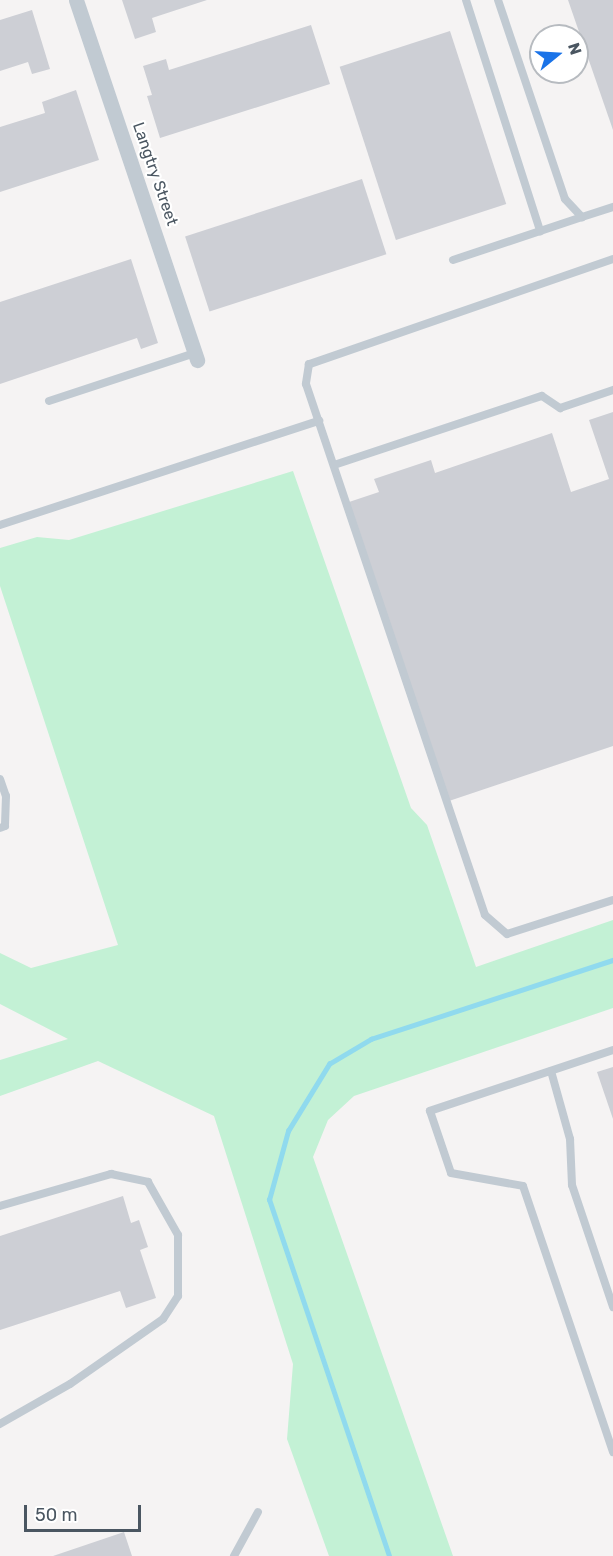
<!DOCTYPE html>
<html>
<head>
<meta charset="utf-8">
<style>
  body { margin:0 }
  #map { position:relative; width:613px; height:1556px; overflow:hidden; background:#f5f3f3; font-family:Rubik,sans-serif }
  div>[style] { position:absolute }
  .green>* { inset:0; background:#c3f1d5 }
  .stream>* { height:4.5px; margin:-2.25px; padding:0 2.25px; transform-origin:2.25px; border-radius:2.25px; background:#90daee }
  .building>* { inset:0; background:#cdcfd5; transform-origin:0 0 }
  .lane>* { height:8px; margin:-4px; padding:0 4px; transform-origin:4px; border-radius:4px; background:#c1cad2 }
  .street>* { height:15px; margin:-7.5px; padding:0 7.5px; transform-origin:7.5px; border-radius:7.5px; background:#c1cad2 }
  span { translate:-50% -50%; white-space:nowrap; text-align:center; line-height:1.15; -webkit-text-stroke:4.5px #fff; paint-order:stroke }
  .street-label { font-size:16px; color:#4a5661 }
  .north { position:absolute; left:529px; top:24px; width:60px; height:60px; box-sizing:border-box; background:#fff; border:2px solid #b7bbc0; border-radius:50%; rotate:72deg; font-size:16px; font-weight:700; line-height:24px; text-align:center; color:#4a5661 }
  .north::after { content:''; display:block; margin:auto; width:21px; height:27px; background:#1a73e8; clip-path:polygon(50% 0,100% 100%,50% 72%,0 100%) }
  .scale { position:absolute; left:24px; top:1505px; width:117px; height:27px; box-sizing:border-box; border:3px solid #4a5661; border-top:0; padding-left:8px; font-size:18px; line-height:21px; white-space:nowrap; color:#4a5661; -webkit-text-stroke:4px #fff; paint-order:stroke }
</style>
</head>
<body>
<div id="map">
  <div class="green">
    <i style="clip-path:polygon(293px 471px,411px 808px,427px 825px,476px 967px,613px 920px,613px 1008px,354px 1096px,328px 1120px,313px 1157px,453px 1556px,329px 1556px,287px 1439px,293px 1364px,214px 1116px,98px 1061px,0 1096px,0 1060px,68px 1039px,0 1004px,0 953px,31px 968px,118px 945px,0 586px,0 548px,37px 537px,69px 540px)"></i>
  </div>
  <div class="stream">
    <i style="left:389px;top:1556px;width:376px;rotate:-108.6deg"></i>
    <i style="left:269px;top:1200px;width:72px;rotate:-74.6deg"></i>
    <i style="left:288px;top:1131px;width:79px;rotate:-58.5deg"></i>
    <i style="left:329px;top:1064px;width:49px;rotate:-30.8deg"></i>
    <i style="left:371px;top:1039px;width:255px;rotate:-18.1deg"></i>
  </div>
  <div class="building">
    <i style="clip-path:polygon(122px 0,207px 0,152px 18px,156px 32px,135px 39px)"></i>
    <i style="clip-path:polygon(568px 0,613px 0,613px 130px)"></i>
    <i style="clip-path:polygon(32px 10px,50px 69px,32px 74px,28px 62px,0 71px,0 20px)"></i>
    <i style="clip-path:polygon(311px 25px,330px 84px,160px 138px,147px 96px,152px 95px,143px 66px,166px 59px,169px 70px)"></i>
    <i style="left:450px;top:31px;width:182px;height:116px;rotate:72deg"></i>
    <i style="clip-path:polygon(76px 90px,99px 160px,0 192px,0 127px,45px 113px,42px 102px)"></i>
    <i style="left:362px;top:179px;width:79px;height:186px;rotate:72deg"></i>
    <i style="clip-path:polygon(131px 259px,158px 343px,141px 349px,137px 338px,0 384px,0 302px)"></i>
    <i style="clip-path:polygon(613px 412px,613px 746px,449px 801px,349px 502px,379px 492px,374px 479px,431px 460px,435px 473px,552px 433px,571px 492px,609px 479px,589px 420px)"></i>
    <i style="clip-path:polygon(613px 1067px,613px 1119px,597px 1072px)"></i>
    <i style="clip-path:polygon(123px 1196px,131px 1223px,139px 1220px,148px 1247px,140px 1250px,156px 1298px,126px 1308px,120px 1291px,0 1330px,0 1236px)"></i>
    <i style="clip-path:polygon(124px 1532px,132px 1556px,53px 1556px)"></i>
  </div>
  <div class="lane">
    <i style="left:466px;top:0;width:243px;rotate:72.2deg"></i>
    <i style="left:498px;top:0;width:210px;rotate:71.4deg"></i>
    <i style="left:565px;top:199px;width:25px;rotate:47deg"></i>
    <i style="left:582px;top:217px;width:33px;rotate:-18deg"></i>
    <i style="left:613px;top:259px;width:322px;rotate:160.9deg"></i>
    <i style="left:309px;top:364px;width:20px;rotate:99deg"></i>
    <i style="left:306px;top:384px;width:560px;rotate:71.37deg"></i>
    <i style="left:485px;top:915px;width:29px;rotate:41deg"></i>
    <i style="left:507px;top:934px;width:111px;rotate:-17.8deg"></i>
    <i style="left:453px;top:260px;width:136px;rotate:-18.4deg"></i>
    <i style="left:49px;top:401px;width:154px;rotate:-18.2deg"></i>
    <i style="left:334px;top:465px;width:219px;rotate:-18.4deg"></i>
    <i style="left:542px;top:396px;width:22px;rotate:34deg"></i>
    <i style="left:560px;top:408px;width:56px;rotate:-18.8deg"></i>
    <i style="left:0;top:525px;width:336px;rotate:-18.1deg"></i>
    <i style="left:0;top:779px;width:18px;rotate:71deg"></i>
    <i style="left:6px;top:796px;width:30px;rotate:92deg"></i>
    <i style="left:5px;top:826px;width:5px;rotate:158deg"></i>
    <i style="left:613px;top:1050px;width:193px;rotate:161.6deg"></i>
    <i style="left:430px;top:1111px;width:65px;rotate:71.3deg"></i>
    <i style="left:451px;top:1173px;width:73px;rotate:10.2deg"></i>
    <i style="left:523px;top:1186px;width:281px;rotate:71.3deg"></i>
    <i style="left:551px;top:1071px;width:71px;rotate:74.4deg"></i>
    <i style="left:570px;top:1139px;width:46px;rotate:87.5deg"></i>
    <i style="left:572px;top:1185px;width:129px;rotate:71.4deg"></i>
    <i style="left:0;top:1206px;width:116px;rotate:-16.1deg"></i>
    <i style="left:111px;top:1174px;width:38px;rotate:12deg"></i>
    <i style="left:148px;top:1182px;width:61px;rotate:60.5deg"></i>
    <i style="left:178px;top:1235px;width:61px;rotate:90deg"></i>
    <i style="left:178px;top:1296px;width:27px;rotate:123deg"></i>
    <i style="left:163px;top:1319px;width:113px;rotate:145deg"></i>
    <i style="left:70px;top:1384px;width:81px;rotate:150.3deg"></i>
    <i style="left:234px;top:1556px;width:50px;rotate:-61.4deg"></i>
  </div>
  <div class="street">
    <i style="left:76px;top:0;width:380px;rotate:71.4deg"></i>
  </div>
  <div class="street-label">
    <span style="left:155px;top:174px;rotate:71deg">Langtry Street</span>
  </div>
  <div class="north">N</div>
  <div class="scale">50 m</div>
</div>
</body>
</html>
